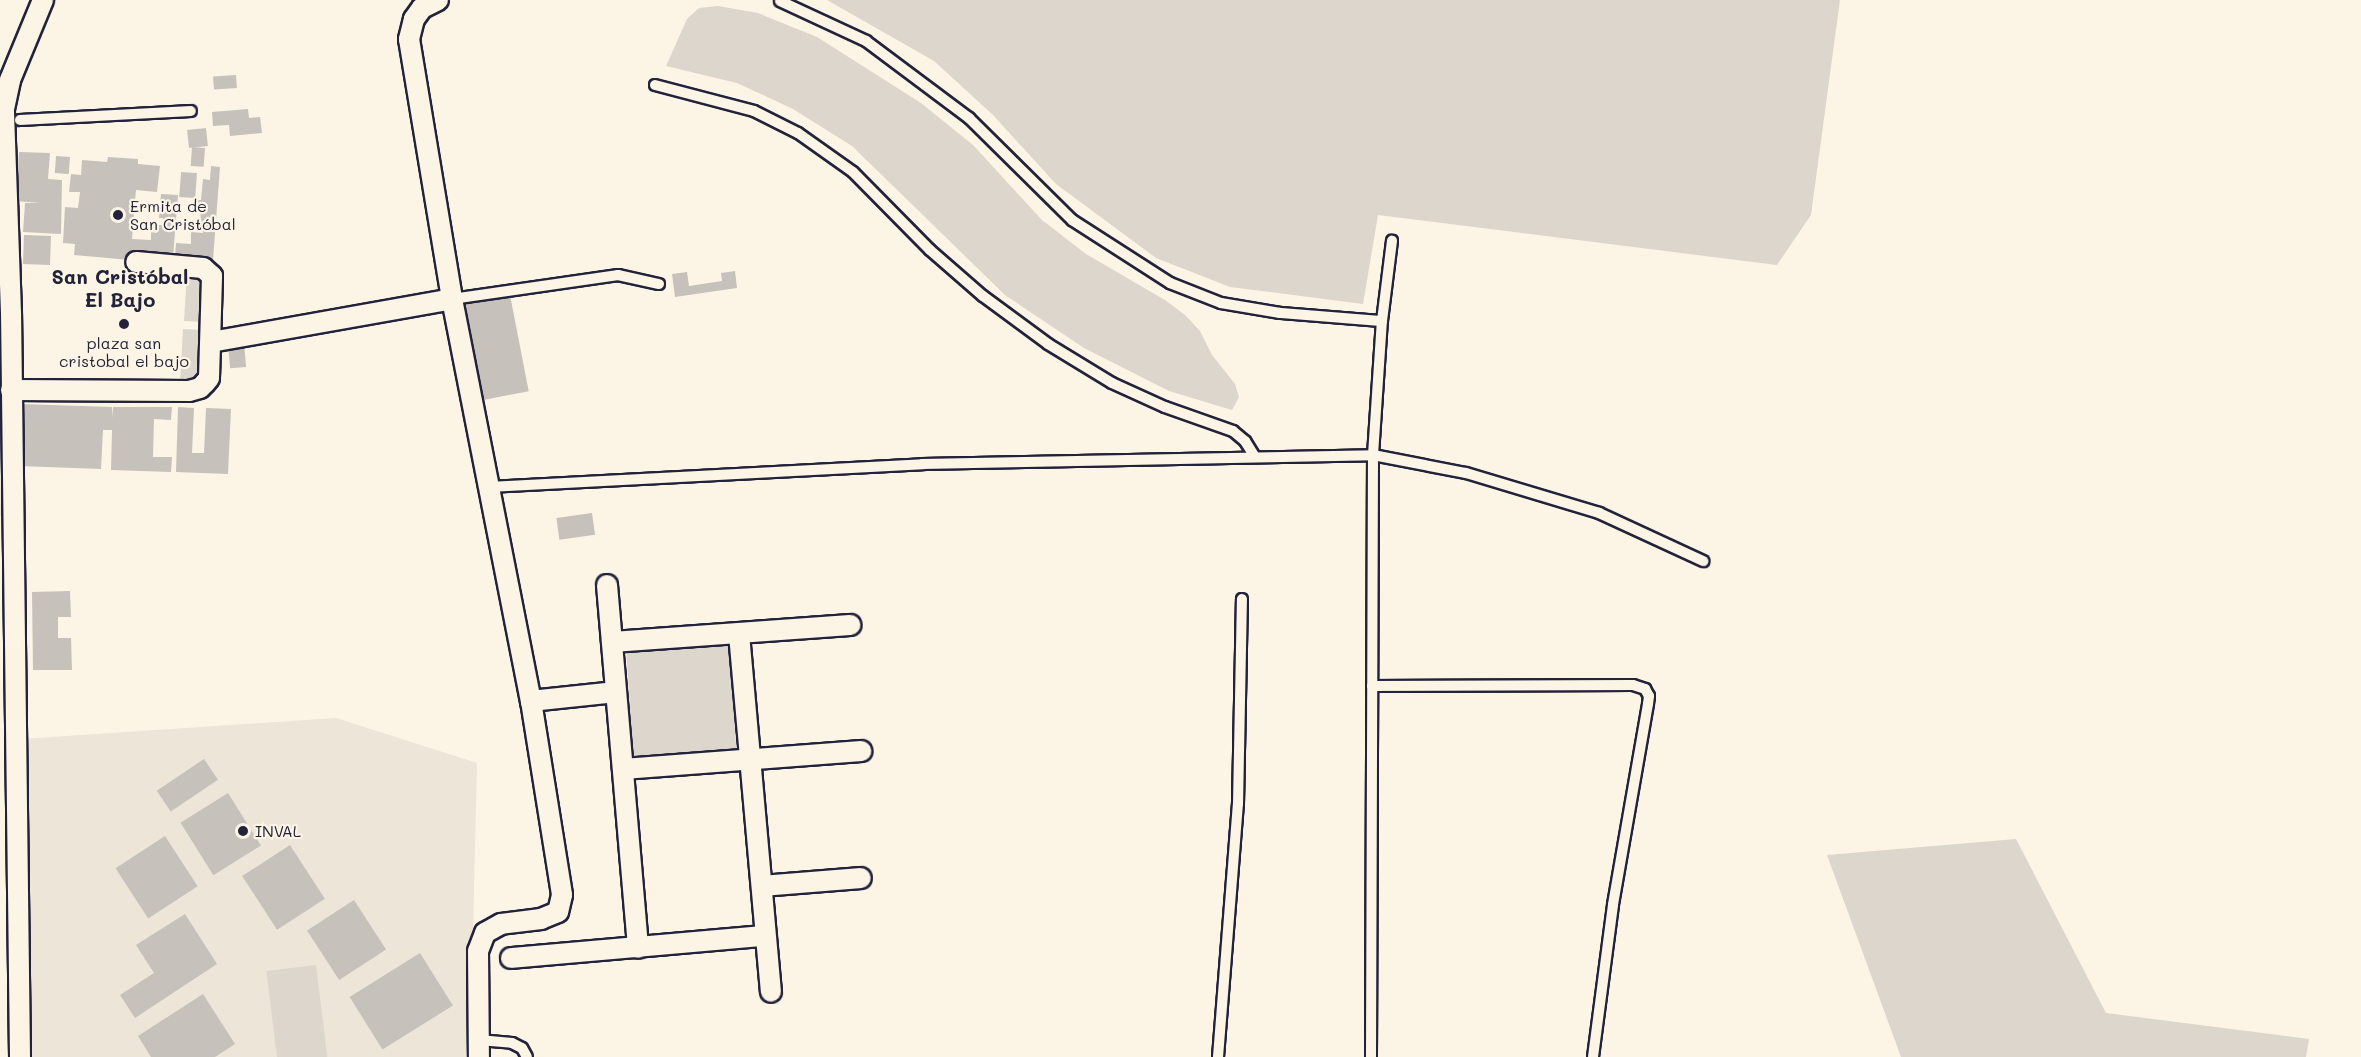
<!DOCTYPE html>
<html>
<head>
<meta charset="utf-8">
<style>
  body { margin:0 }
  #map { position:relative; width:2361px; height:1057px; overflow:hidden; background:#fcf5e5; font-family:Mali,sans-serif }
  div>[style] { position:absolute }
  .built>* { inset:0; background:#ece5d8 }
  .green>* { inset:0; background:#dcd6cc; transform-origin:0 0 }
  .building>* { inset:0; background:#c6c1bb; transform-origin:0 0 }
  .roads { filter:drop-shadow(2px 0 #22223b) drop-shadow(-2px 0 #22223b) drop-shadow(0 2px #22223b) drop-shadow(0 -2px #22223b) }
  .service>* { height:10px; margin:-5px; padding:0 5px; transform-origin:5px; border-radius:5px; background:#fcf5e5 }
  .minor>* { height:20px; margin:-10px; padding:0 10px; transform-origin:10px; border-radius:10px; background:#fcf5e5 }
  .dots>* { width:16px; height:16px; translate:-50% -50%; box-sizing:border-box; border:3px solid #fcf5e5; border-radius:50% }
  span { translate:-50% -50%; white-space:nowrap; text-align:center; line-height:1.15; -webkit-text-stroke:4.5px #fcf5e5; paint-order:stroke }
  .poi-label { font-size:16px; color:#22223b }
  .left { translate:0 -50%; text-align:left }
  .quarter-label { font-size:20px; color:#22223b; font-weight:700 }
</style>
</head>
<body>
<div id="map">
  <div class="built">
    <i style="clip-path:polygon(0 349px,6px 350px,2px 516px,0 516px)"></i>
    <i style="clip-path:polygon(336px 718px,477px 763px,470px 1057px,18px 1057px,7px 740px)"></i>
  </div>
  <div class="green">
    <i style="clip-path:polygon(827px 0,1840px 0,1811px 215px,1777px 265px,1378px 215px,1363px 304px,1230px 287px,1156px 258px,1056px 184px,993px 115px,934px 61px)"></i>
    <i style="clip-path:polygon(718px 6px,758px 13px,817px 37px,921px 103px,973px 145px,1042px 220px,1086px 254px,1165px 300px,1185px 315px,1200px 331px,1212px 355px,1235px 384px,1239px 397px,1232px 410px,1169px 391px,1084px 348px,1005px 295px,852px 146px,793px 109px,737px 83px,666px 66px,687px 19px,699px 8px)"></i>
    <i style="clip-path:polygon(187px 273px,203px 278px,204px 322px,184px 321px)"></i>
    <i style="clip-path:polygon(183px 329px,203px 330px,199px 371px,191px 380px,180px 383px)"></i>
    <i style="left:729px;top:645px;width:104px;height:103px;rotate:86deg"></i>
    <i style="clip-path:polygon(2016px 839px,2106px 1013px,2309px 1039px,2306px 1057px,1901px 1057px,1827px 855px)"></i>
    <i style="left:316px;top:965px;width:93px;height:50px;rotate:83deg"></i>
  </div>
  <div class="building">
    <i style="left:236px;top:75px;width:13px;height:23px;rotate:86deg"></i>
    <i style="clip-path:polygon(248px 109px,249px 118px,260px 117px,262px 133px,230px 136px,229px 125px,213px 126px,212px 112px)"></i>
    <i style="left:14px;top:113px;width:6px;height:15px"></i>
    <i style="left:206px;top:128px;width:18px;height:19px;rotate:84deg"></i>
    <i style="left:192px;top:147px;width:13px;height:19px;rotate:4deg"></i>
    <i style="clip-path:polygon(19px 152px,50px 153px,48px 179px,62px 180px,61px 234px,23px 232px,25px 203px,40px 203px,16px 201px)"></i>
    <i style="left:56px;top:156px;width:14px;height:17px;rotate:4deg"></i>
    <i style="clip-path:polygon(108px 157px,138px 159px,138px 164px,160px 166px,157px 192px,136px 190px,132px 239px,151px 240px,151px 232px,157px 233px,157px 225px,163px 225px,163px 218px,159px 218px,161px 194px,178px 195px,173px 257px,130px 253px,130px 260px,74px 255px,75px 244px,63px 243px,65px 207px,78px 208px,80px 192px,69px 192px,71px 174px,81px 175px,82px 160px,107px 162px)"></i>
    <i style="clip-path:polygon(211px 166px,220px 167px,213px 260px,175px 257px,176px 243px,191px 244px,191px 232px,203px 233px,200px 212px,192px 211px,193px 200px,201px 200px,203px 179px,210px 180px)"></i>
    <i style="left:181px;top:172px;width:16px;height:25px;rotate:4deg"></i>
    <i style="left:24px;top:235px;width:27px;height:29px;rotate:2deg"></i>
    <i style="clip-path:polygon(735px 271px,737px 288px,675px 297px,672px 274px,687px 272px,689px 286px,722px 281px,721px 273px)"></i>
    <i style="left:510px;top:295px;width:98px;height:50px;rotate:79deg"></i>
    <i style="left:244px;top:343px;width:24px;height:16px;rotate:85deg"></i>
    <i style="clip-path:polygon(0 355px,3px 355px,2px 376px,0 376px)"></i>
    <i style="clip-path:polygon(21px 404px,112px 407px,113px 418px,113px 407px,172px 407px,171px 420px,154px 419px,153px 457px,172px 457px,171px 472px,111px 470px,112px 430px,103px 430px,101px 469px,19px 466px)"></i>
    <i style="clip-path:polygon(178px 407px,194px 408px,192px 453px,204px 453px,206px 408px,231px 409px,228px 474px,176px 472px)"></i>
    <i style="left:592px;top:513px;width:22px;height:36px;rotate:82deg"></i>
    <i style="clip-path:polygon(70px 591px,71px 617px,58px 617px,58px 638px,71px 638px,72px 670px,33px 670px,32px 592px)"></i>
    <i style="left:204px;top:759px;width:25px;height:57px;rotate:56deg"></i>
    <i style="left:228px;top:793px;width:62px;height:56px;rotate:58deg"></i>
    <i style="left:165px;top:836px;width:60px;height:59px;rotate:57deg"></i>
    <i style="left:290px;top:845px;width:64px;height:57px;rotate:57deg"></i>
    <i style="left:354px;top:900px;width:59px;height:56px;rotate:57deg"></i>
    <i style="clip-path:polygon(185px 914px,217px 964px,135px 1018px,120px 995px,154px 973px,136px 945px)"></i>
    <i style="left:420px;top:953px;width:62px;height:83px;rotate:58deg"></i>
    <i style="clip-path:polygon(203px 994px,235px 1044px,215px 1057px,151px 1057px,138px 1036px)"></i>
  </div>
  <div class="roads">
    <div class="service">
      <i style="left:780px;top:1px;width:95px;rotate:24.9deg"></i>
      <i style="left:866px;top:41px;width:129px;rotate:36.8deg"></i>
      <i style="left:969px;top:118px;width:145px;rotate:44.7deg"></i>
      <i style="left:1072px;top:220px;width:117px;rotate:32.7deg"></i>
      <i style="left:1170px;top:283px;width:55px;rotate:21.4deg"></i>
      <i style="left:1221px;top:303px;width:60px;rotate:9.6deg"></i>
      <i style="left:1280px;top:313px;width:102px;rotate:4.5deg"></i>
      <i style="left:655px;top:85px;width:102px;rotate:14.7deg"></i>
      <i style="left:754px;top:111px;width:49px;rotate:26.6deg"></i>
      <i style="left:798px;top:133px;width:67px;rotate:35.3deg"></i>
      <i style="left:853px;top:172px;width:110px;rotate:45.4deg"></i>
      <i style="left:930px;top:250px;width:70px;rotate:41deg"></i>
      <i style="left:983px;top:296px;width:81px;rotate:36.4deg"></i>
      <i style="left:1048px;top:344px;width:75px;rotate:31.4deg"></i>
      <i style="left:1112px;top:383px;width:58px;rotate:24.4deg"></i>
      <i style="left:1165px;top:407px;width:72px;rotate:19.4deg"></i>
      <i style="left:1233px;top:431px;width:16px;rotate:40deg"></i>
      <i style="left:1245px;top:441px;width:19px;rotate:58deg"></i>
      <i style="left:20px;top:120px;width:171px;rotate:-3deg"></i>
      <i style="left:452px;top:299px;width:168px;rotate:-8.2deg"></i>
      <i style="left:618px;top:275px;width:42px;rotate:12.4deg"></i>
      <i style="left:489px;top:487px;width:434px;rotate:-3deg"></i>
      <i style="left:922px;top:464px;width:451px;rotate:-1.1deg"></i>
      <i style="left:1373px;top:455px;width:95px;rotate:11deg"></i>
      <i style="left:1466px;top:473px;width:139px;rotate:16.7deg"></i>
      <i style="left:1599px;top:513px;width:115px;rotate:24.8deg"></i>
      <i style="left:1372px;top:686px;width:261px;rotate:-0.2deg"></i>
      <i style="left:1633px;top:685px;width:13px;rotate:18deg"></i>
      <i style="left:1645px;top:689px;width:8px;rotate:60deg"></i>
      <i style="left:1649px;top:696px;width:8px;rotate:97deg"></i>
      <i style="left:1648px;top:704px;width:204px;rotate:99.9deg"></i>
      <i style="left:1613px;top:905px;width:153px;rotate:97.5deg"></i>
      <i style="left:479px;top:1040px;width:33px;rotate:5deg"></i>
      <i style="left:512px;top:1043px;width:11px;rotate:27deg"></i>
      <i style="left:522px;top:1048px;width:10px;rotate:61deg"></i>
      <i style="left:1218px;top:1057px;width:254px;rotate:-85.5deg"></i>
      <i style="left:1238px;top:804px;width:205px;rotate:-88.9deg"></i>
      <i style="left:1371px;top:1057px;width:602px;rotate:-89.81deg"></i>
      <i style="left:1373px;top:455px;width:134px;rotate:-86.2deg"></i>
      <i style="left:1382px;top:321px;width:81px;rotate:-82.9deg"></i>
    </div>
    <div class="minor">
      <i style="left:438px;top:0;width:18px;rotate:153deg"></i>
      <i style="left:422px;top:8px;width:14px;rotate:126deg"></i>
      <i style="left:414px;top:19px;width:21px;rotate:104deg"></i>
      <i style="left:409px;top:39px;width:264px;rotate:80.6deg"></i>
      <i style="left:452px;top:299px;width:410px;rotate:78.9deg"></i>
      <i style="left:531px;top:701px;width:196px;rotate:80.9deg"></i>
      <i style="left:562px;top:895px;width:17px;rotate:103deg"></i>
      <i style="left:558px;top:912px;width:18px;rotate:158deg"></i>
      <i style="left:541px;top:919px;width:40px;rotate:172.9deg"></i>
      <i style="left:501px;top:924px;width:18px;rotate:151deg"></i>
      <i style="left:485px;top:933px;width:19px;rotate:111deg"></i>
      <i style="left:478px;top:951px;width:106px;rotate:89.5deg"></i>
      <i style="left:211px;top:342px;width:245px;rotate:-10.1deg"></i>
      <i style="left:11px;top:390px;width:178px;rotate:0.3deg"></i>
      <i style="left:189px;top:391px;width:11px;rotate:-15deg"></i>
      <i style="left:200px;top:388px;width:7px;rotate:-45deg"></i>
      <i style="left:205px;top:383px;width:6px;rotate:-51deg"></i>
      <i style="left:209px;top:378px;width:102px;rotate:-88.3deg"></i>
      <i style="left:212px;top:276px;width:12px;rotate:-138deg"></i>
      <i style="left:203px;top:268px;width:67px;rotate:-174.9deg"></i>
      <i style="left:607px;top:585px;width:364px;rotate:85.1deg"></i>
      <i style="left:739px;top:634px;width:359px;rotate:84.9deg"></i>
      <i style="left:612px;top:642px;width:239px;rotate:-4.1deg"></i>
      <i style="left:531px;top:701px;width:85px;rotate:-6deg"></i>
      <i style="left:623px;top:769px;width:239px;rotate:-4.3deg"></i>
      <i style="left:762px;top:886px;width:99px;rotate:-4.6deg"></i>
      <i style="left:511px;top:958px;width:255px;rotate:-5deg"></i>
      <i style="left:20px;top:1057px;width:744px;rotate:-90.69deg"></i>
      <i style="left:11px;top:313px;width:204px;rotate:-92deg"></i>
      <i style="left:4px;top:109px;width:30px;rotate:-78deg"></i>
      <i style="left:10px;top:80px;width:87px;rotate:-67.6deg"></i>
    </div>
  </div>
  <div class="dots">
    <i style="left:118px;top:215px;background:#22223b"></i>
    <i style="left:124px;top:324px;background:#22223b"></i>
    <i style="left:243px;top:831px;background:#22223b"></i>
  </div>
  <div class="poi-label">
    <span class="left" style="left:130px;top:215px">Ermita de<br>San Cristóbal</span>
    <span style="left:124px;top:352px">plaza san<br>cristobal el bajo</span>
    <span class="left" style="left:255px;top:831px">INVAL</span>
  </div>
  <div class="quarter-label">
    <span style="left:120px;top:288px">San Cristóbal<br>El Bajo</span>
  </div>
</div>
</body>
</html>
